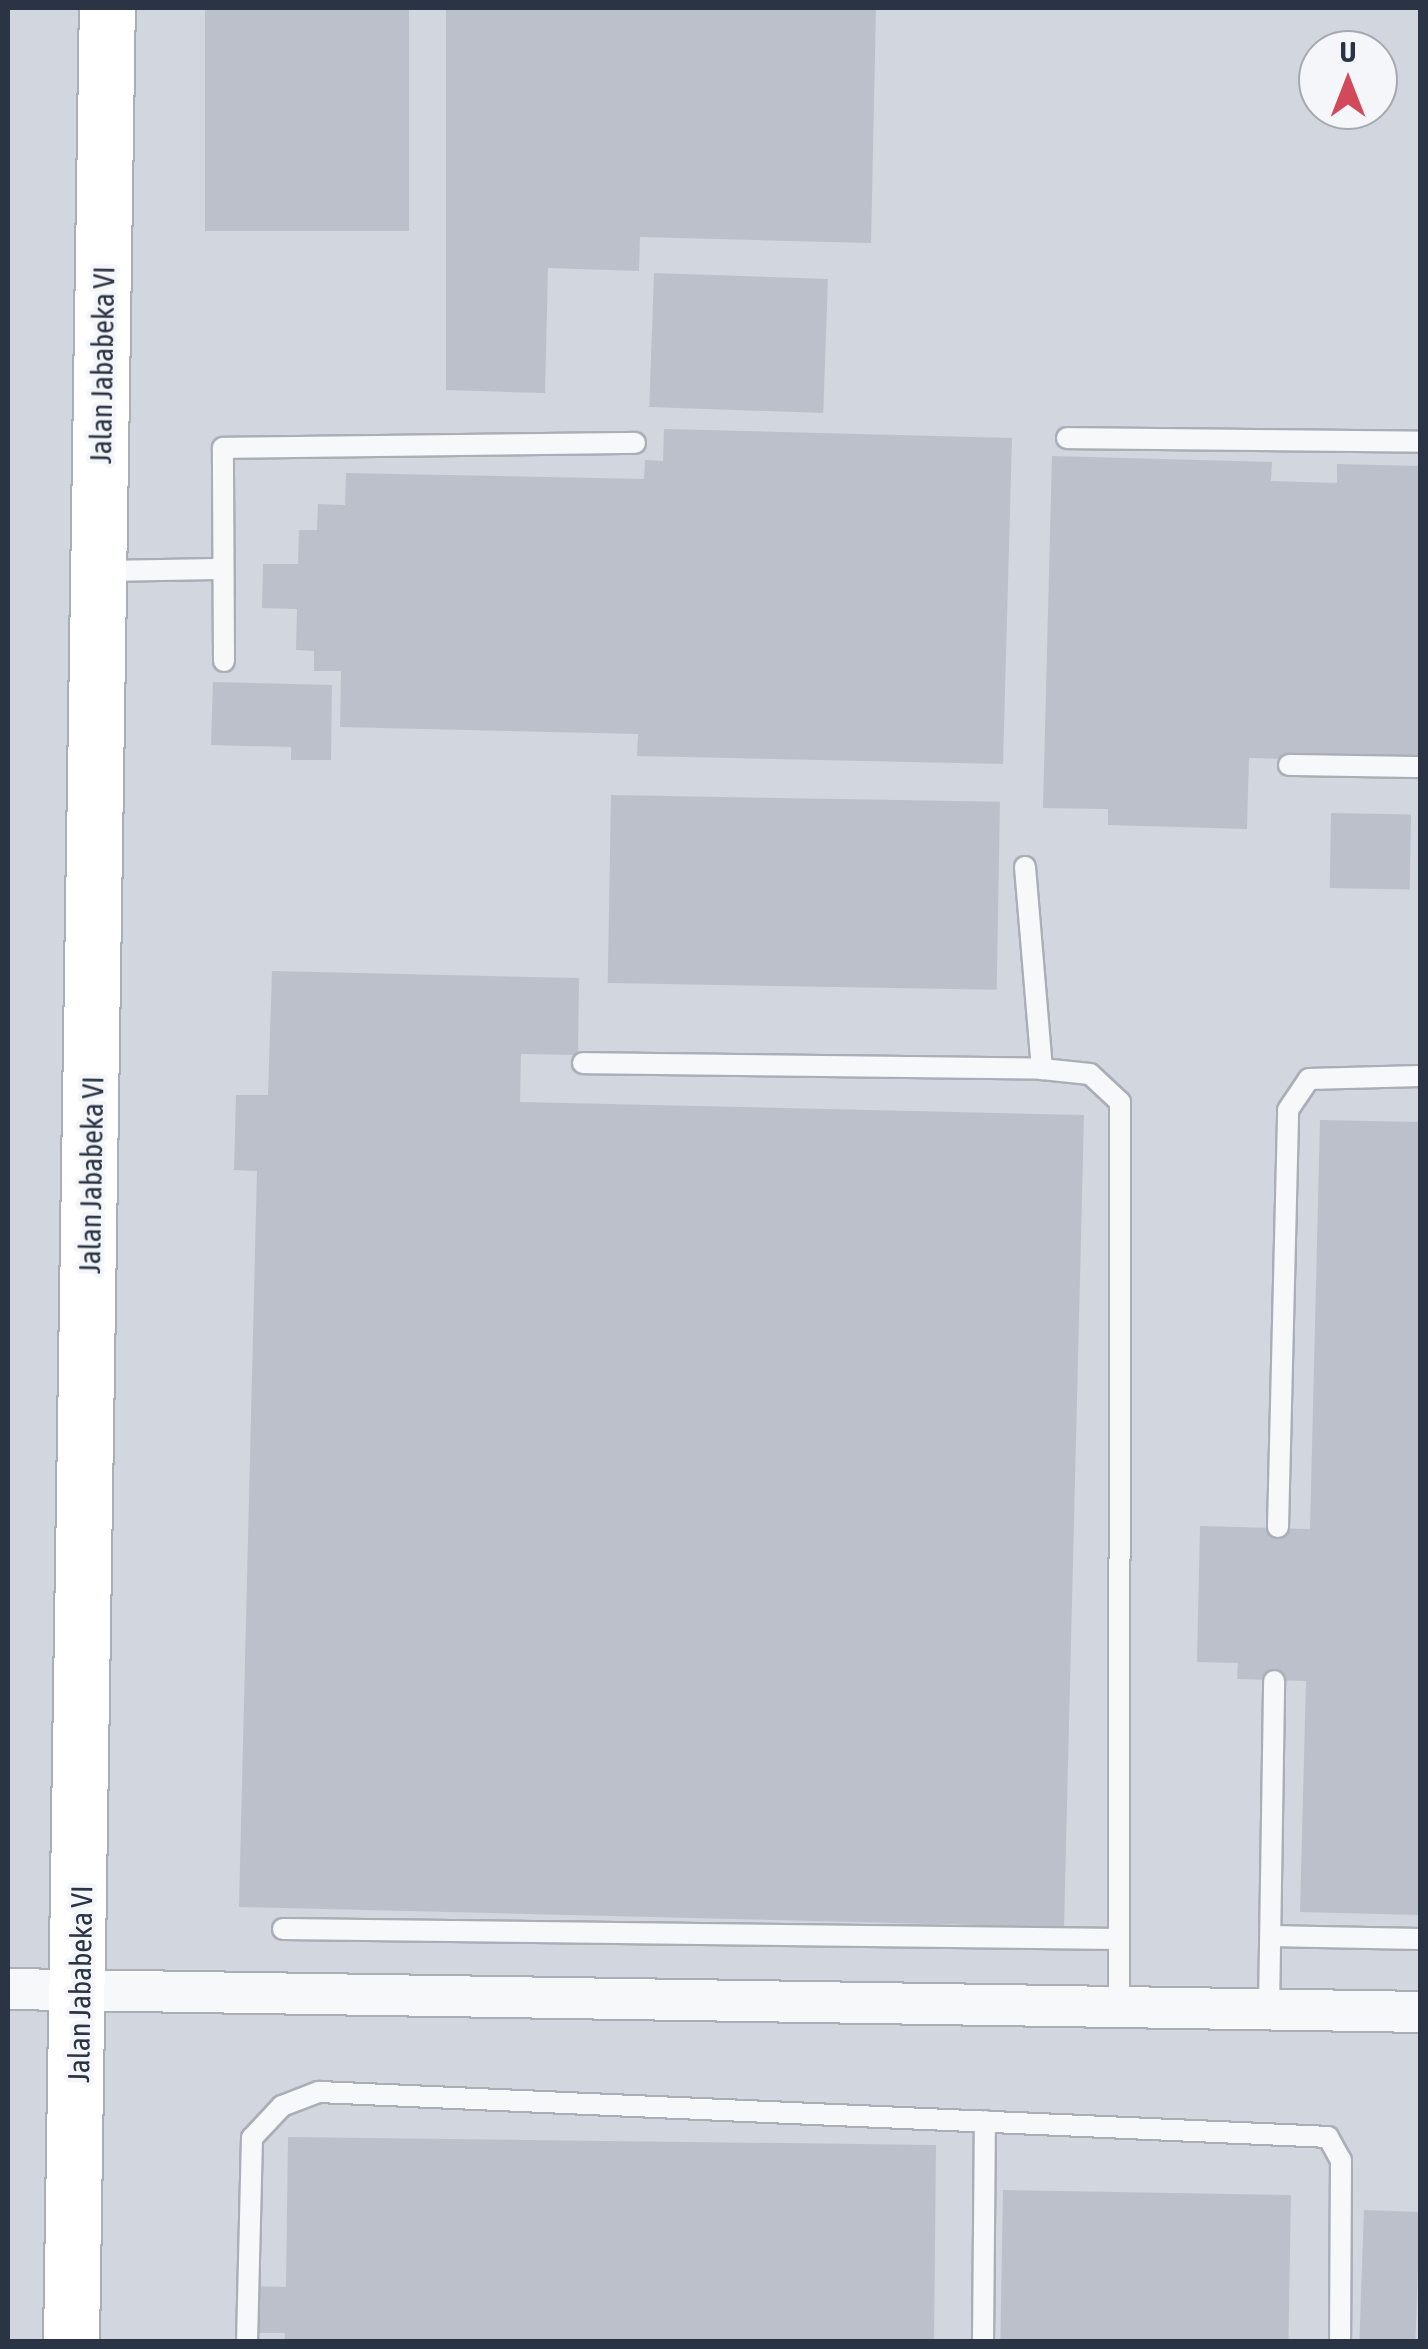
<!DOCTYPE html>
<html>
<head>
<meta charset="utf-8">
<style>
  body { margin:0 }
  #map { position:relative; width:1428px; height:2349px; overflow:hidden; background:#e4e7ec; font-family:"Asap Condensed",sans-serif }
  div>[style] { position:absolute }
  .built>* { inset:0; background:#d2d6de }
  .building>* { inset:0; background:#bbc0ca; transform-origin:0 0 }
  .roads { filter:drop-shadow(2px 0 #a9aeb7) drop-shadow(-2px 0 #a9aeb7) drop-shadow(0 2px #a9aeb7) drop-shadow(0 -2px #a9aeb7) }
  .lane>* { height:20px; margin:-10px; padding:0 10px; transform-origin:10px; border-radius:10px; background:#f7f8fa }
  .street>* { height:40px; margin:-20px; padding:0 20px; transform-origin:20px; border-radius:20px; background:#f7f8fa }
  .secondary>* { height:55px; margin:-27.5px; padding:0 27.5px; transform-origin:27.5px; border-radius:27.5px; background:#fff }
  span { translate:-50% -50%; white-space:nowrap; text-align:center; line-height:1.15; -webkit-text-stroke:9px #f4f6f9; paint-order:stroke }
  .street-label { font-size:30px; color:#2b3445 }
  .frame { position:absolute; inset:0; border:10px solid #2b3445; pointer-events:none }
  .north { position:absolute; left:1298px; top:30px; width:100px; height:100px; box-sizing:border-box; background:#f4f6f9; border:2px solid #a4a8b1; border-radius:50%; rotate:0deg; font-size:28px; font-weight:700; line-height:40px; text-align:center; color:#2b3445 }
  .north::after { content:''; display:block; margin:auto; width:35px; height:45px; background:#d1495b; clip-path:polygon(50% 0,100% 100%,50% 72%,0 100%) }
</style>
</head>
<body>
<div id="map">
  <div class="built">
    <i style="clip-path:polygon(evenodd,8px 8px,1420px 8px,1420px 2341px,8px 2341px,8px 8px,1318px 50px,1378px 50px,1378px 110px,1318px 110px,1318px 50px)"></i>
  </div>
  <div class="building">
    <i style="left:205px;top:8px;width:204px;height:223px"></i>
    <i style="clip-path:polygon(446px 8px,876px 8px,871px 243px,640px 237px,639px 271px,548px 268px,545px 393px,446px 390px)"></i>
    <i style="left:654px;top:273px;width:174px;height:134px;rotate:2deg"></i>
    <i style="clip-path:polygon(664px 429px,1012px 438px,1003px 764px,637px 756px,638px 734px,340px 727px,341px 671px,314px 671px,314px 651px,296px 650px,297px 609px,262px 608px,263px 564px,298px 564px,299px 530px,317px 530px,318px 504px,345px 505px,346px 473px,644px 479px,645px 460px,663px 461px)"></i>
    <i style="clip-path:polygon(1052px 456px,1272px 462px,1271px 481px,1337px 483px,1337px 464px,1420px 466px,1420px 762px,1249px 758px,1247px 829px,1108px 825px,1108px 809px,1043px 808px)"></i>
    <i style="clip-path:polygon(213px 682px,332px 685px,331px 760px,291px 760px,291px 747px,211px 745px)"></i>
    <i style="left:611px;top:795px;width:389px;height:188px;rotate:1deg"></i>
    <i style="left:1331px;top:813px;width:80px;height:75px;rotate:1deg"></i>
    <i style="clip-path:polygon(272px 971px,579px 978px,578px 1055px,521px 1054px,520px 1102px,1084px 1115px,1064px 1927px,239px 1907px,257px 1171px,234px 1170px,236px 1095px,268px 1095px)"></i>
    <i style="clip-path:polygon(1320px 1120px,1420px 1122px,1420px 1915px,1300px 1912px,1306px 1681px,1237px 1679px,1238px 1663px,1197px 1662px,1200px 1526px,1310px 1529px)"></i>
    <i style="clip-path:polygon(288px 2137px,936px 2145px,934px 2342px,284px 2342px,285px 2333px,251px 2333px,252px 2286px,286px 2287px)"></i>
    <i style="left:1003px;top:2190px;width:288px;height:152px;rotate:1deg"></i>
    <i style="left:1364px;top:2210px;width:56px;height:132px;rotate:2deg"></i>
  </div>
  <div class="roads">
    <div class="lane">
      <i style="left:1067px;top:438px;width:353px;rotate:0.6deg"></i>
      <i style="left:101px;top:571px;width:120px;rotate:-1deg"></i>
      <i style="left:224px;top:661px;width:213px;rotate:-90.3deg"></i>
      <i style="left:223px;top:448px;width:412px;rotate:-0.7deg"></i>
      <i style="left:1289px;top:765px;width:131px;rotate:0.9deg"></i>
      <i style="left:1025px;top:867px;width:203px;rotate:85.2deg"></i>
      <i style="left:1042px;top:1069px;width:48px;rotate:5.9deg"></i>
      <i style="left:1090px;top:1074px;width:41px;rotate:43deg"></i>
      <i style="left:1120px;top:1102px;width:905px;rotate:90.06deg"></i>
      <i style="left:583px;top:1063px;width:459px;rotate:0.7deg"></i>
      <i style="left:1278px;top:1527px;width:417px;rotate:-88.6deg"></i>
      <i style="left:1288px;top:1110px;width:37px;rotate:-56deg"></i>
      <i style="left:1309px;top:1079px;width:111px;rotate:-1.5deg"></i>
      <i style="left:283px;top:1929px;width:836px;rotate:0.69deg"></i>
      <i style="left:1272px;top:1936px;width:148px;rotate:1.2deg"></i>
      <i style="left:1269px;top:2009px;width:328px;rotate:-89.1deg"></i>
      <i style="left:247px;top:2342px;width:204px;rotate:-88.6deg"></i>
      <i style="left:252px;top:2138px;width:44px;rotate:-46.8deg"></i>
      <i style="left:282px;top:2106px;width:40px;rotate:-21deg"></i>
      <i style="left:319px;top:2092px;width:1010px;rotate:2.55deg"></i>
      <i style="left:1328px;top:2137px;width:26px;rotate:61deg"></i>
      <i style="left:1341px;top:2160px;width:182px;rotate:90.3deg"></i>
      <i style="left:983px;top:2342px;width:221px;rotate:-89.5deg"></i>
    </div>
    <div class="street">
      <i style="left:8px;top:1989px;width:1412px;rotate:0.93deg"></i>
    </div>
    <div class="secondary">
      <i style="left:71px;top:2342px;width:2334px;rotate:-89.12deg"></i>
    </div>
  </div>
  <div class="street-label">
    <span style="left:102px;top:365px;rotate:-89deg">Jalan Jababeka VI</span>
    <span style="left:91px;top:1175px;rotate:-89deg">Jalan Jababeka VI</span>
    <span style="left:80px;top:1984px;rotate:-89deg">Jalan Jababeka VI</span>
  </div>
  <div class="frame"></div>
  <div class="north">U</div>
</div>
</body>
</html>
